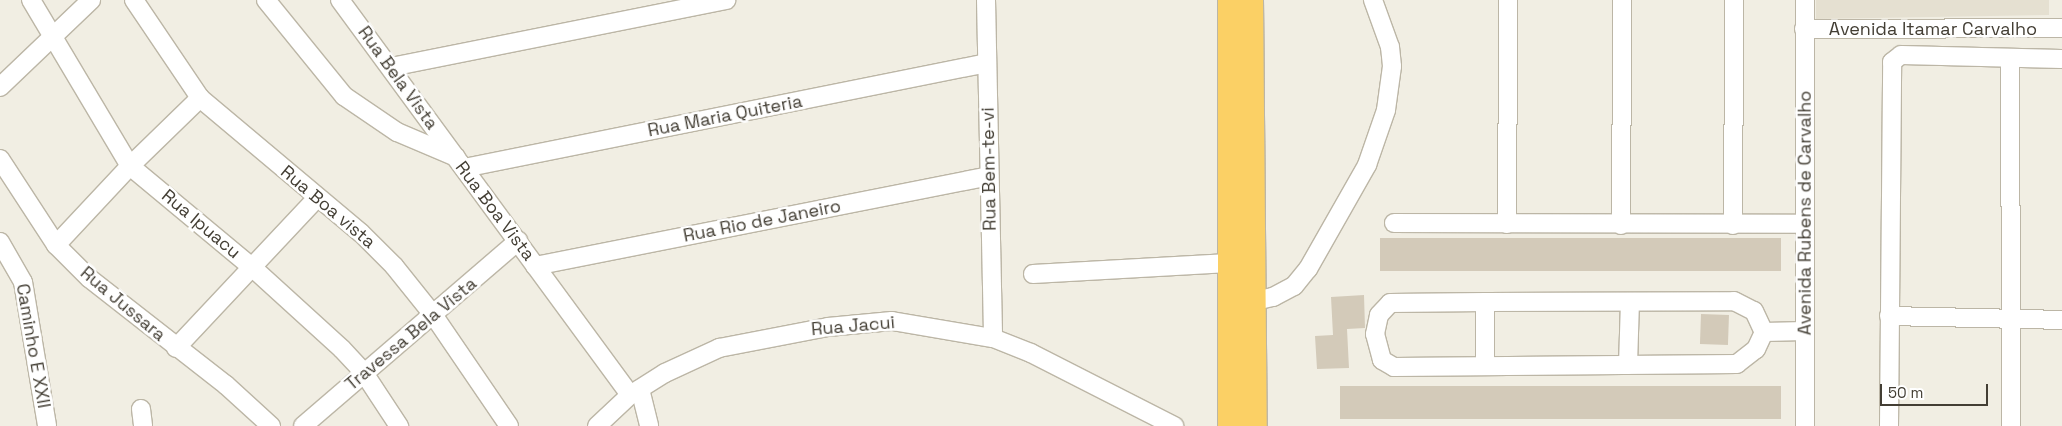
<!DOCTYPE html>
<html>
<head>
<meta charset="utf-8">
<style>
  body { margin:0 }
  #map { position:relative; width:2062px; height:426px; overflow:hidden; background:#f1eee3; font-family:"Space Grotesk",sans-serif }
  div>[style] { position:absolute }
  .residential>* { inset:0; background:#e5e0d1 }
  .building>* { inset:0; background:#d3cab9; transform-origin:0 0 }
  .roads { filter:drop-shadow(1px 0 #bcb6a6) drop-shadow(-1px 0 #bcb6a6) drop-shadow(0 1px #bcb6a6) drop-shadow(0 -1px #bcb6a6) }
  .minor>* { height:18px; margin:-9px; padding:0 9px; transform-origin:9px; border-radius:9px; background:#fff }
  .highway>* { height:26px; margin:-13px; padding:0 13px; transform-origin:13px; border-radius:13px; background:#fbd065 }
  span { translate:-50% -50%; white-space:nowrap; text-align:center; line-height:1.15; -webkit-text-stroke:5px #fff; paint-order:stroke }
  .street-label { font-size:18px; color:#433e34 }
  .scale { position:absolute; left:1880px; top:384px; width:108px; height:22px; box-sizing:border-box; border:2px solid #433e34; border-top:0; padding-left:6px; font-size:15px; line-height:18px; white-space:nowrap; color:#433e34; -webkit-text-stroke:4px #fff; paint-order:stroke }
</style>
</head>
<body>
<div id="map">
  <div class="residential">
    <i style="clip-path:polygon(1816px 0,2049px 0,2049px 15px,1816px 19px)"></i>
  </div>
  <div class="building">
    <i style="left:1380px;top:238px;width:401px;height:33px"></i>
    <i style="clip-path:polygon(1364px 295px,1365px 328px,1347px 329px,1349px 368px,1317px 369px,1315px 336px,1333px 335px,1331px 297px)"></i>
    <i style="left:1701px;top:314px;width:28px;height:30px;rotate:2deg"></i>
    <i style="left:1340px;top:386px;width:441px;height:33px"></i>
  </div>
  <div class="roads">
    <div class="minor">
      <i style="left:31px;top:0;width:193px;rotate:59.2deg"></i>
      <i style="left:130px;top:166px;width:160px;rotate:39.7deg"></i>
      <i style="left:253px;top:268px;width:120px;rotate:42.3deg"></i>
      <i style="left:342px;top:349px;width:33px;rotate:47deg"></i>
      <i style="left:364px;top:373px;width:64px;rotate:56.6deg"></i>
      <i style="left:134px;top:0;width:118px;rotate:56deg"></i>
      <i style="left:200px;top:98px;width:210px;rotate:40deg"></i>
      <i style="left:361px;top:233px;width:47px;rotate:45deg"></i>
      <i style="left:394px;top:266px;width:64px;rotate:51.3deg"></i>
      <i style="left:434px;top:316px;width:133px;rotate:55.7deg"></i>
      <i style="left:266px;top:0;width:124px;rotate:50.9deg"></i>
      <i style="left:344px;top:96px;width:64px;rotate:34.2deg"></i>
      <i style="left:397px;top:132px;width:64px;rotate:23deg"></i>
      <i style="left:340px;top:0;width:490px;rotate:53.7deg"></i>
      <i style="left:986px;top:0;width:338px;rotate:88.8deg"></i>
      <i style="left:1804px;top:29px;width:258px;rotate:-0.2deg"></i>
      <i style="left:2010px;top:58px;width:368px;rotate:89.8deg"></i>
      <i style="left:391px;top:67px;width:342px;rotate:-11.3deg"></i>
      <i style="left:0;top:87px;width:126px;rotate:-43.7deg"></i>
      <i style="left:0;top:159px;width:103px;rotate:56.9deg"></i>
      <i style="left:56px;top:245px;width:47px;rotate:45deg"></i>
      <i style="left:89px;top:278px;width:174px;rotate:38deg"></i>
      <i style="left:226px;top:385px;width:61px;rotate:42.3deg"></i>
      <i style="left:464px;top:168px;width:533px;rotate:-11.35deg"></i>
      <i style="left:1394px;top:223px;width:411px;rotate:0.1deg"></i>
      <i style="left:1507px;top:224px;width:224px;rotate:-89.7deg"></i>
      <i style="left:1621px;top:225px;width:225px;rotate:-89.7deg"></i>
      <i style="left:1733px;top:225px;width:225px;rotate:-89.7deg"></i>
      <i style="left:0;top:242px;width:46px;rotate:60.1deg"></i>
      <i style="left:23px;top:282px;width:146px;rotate:80.5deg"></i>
      <i style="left:56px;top:245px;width:108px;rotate:-46.9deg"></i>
      <i style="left:130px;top:166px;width:98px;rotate:-44.2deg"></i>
      <i style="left:535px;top:266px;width:463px;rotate:-11.2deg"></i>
      <i style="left:1033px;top:274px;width:196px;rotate:-3.2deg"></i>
      <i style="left:1251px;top:302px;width:23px;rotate:-13deg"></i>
      <i style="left:1273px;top:297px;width:24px;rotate:-28deg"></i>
      <i style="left:1294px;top:286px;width:22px;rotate:-51deg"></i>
      <i style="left:1308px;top:269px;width:120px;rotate:-60.4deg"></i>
      <i style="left:1367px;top:165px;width:58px;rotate:-70.9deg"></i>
      <i style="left:1386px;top:110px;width:44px;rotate:-82.2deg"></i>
      <i style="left:1392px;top:66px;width:19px;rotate:-96deg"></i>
      <i style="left:1390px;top:47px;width:50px;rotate:-109.9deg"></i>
      <i style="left:1889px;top:316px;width:173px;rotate:1.3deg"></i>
      <i style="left:1764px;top:332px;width:19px;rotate:115deg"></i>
      <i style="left:1756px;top:349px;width:24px;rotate:142deg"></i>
      <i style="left:1737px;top:364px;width:343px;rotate:179.5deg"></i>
      <i style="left:1394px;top:367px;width:14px;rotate:-150deg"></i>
      <i style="left:1382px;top:360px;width:27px;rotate:-105deg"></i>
      <i style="left:1375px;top:334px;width:19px;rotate:-78deg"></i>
      <i style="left:1379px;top:315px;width:16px;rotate:-47deg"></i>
      <i style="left:1390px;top:303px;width:95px;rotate:-0.6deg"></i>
      <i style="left:1485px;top:302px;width:249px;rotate:-0.2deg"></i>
      <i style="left:1734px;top:301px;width:22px;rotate:27deg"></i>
      <i style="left:1754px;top:311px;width:23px;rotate:65deg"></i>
      <i style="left:1764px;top:332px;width:41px;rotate:-1.4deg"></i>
      <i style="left:176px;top:348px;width:206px;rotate:-46.8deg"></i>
      <i style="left:1628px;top:365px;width:63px;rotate:-88.2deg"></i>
      <i style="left:1485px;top:366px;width:64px;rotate:-90deg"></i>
      <i style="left:640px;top:389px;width:38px;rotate:76deg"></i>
      <i style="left:141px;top:409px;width:17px;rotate:83deg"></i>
      <i style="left:303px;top:426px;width:284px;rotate:-40.7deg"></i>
      <i style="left:597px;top:426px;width:45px;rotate:-43.2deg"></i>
      <i style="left:630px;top:395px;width:41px;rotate:-32.2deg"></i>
      <i style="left:665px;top:373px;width:60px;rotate:-24.8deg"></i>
      <i style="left:719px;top:348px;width:111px;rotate:-10.9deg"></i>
      <i style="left:828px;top:327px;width:64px;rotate:-5.4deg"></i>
      <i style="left:892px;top:321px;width:102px;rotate:9.6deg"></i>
      <i style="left:993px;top:338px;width:41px;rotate:21.5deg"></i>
      <i style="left:1031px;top:353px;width:161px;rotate:27deg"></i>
      <i style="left:1805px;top:426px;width:426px;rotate:-90deg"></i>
      <i style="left:1889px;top:426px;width:364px;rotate:-89.5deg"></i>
      <i style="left:1892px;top:62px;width:11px;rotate:-38deg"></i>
      <i style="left:1901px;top:55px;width:161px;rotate:1.4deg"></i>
    </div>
    <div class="highway">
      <i style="left:1250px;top:0;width:426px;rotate:89.5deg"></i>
      <i style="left:1231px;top:426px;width:426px;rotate:-90deg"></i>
    </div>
  </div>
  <div class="street-label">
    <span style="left:1933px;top:29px">Avenida Itamar Carvalho</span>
    <span style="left:398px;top:78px;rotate:54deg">Rua Bela Vista</span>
    <span style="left:725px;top:116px;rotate:-11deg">Rua Maria Quiteria</span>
    <span style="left:989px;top:169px;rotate:-91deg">Rua Bem-te-vi</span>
    <span style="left:328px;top:207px;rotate:40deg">Rua Boa vista</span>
    <span style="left:495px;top:211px;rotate:53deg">Rua Boa Vista</span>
    <span style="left:1805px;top:213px;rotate:-90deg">Avenida Rubens de Carvalho</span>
    <span style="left:762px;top:221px;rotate:-11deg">Rua Rio de Janeiro</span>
    <span style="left:201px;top:224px;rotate:40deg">Rua Ipuacu</span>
    <span style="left:123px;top:304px;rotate:40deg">Rua Jussara</span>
    <span style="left:853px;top:326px;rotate:-5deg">Rua Jacui</span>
    <span style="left:411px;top:334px;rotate:-40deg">Travessa Bela Vista</span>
    <span style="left:33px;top:346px;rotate:80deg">Caminho E XXII</span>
  </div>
  <div class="scale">50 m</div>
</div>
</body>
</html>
